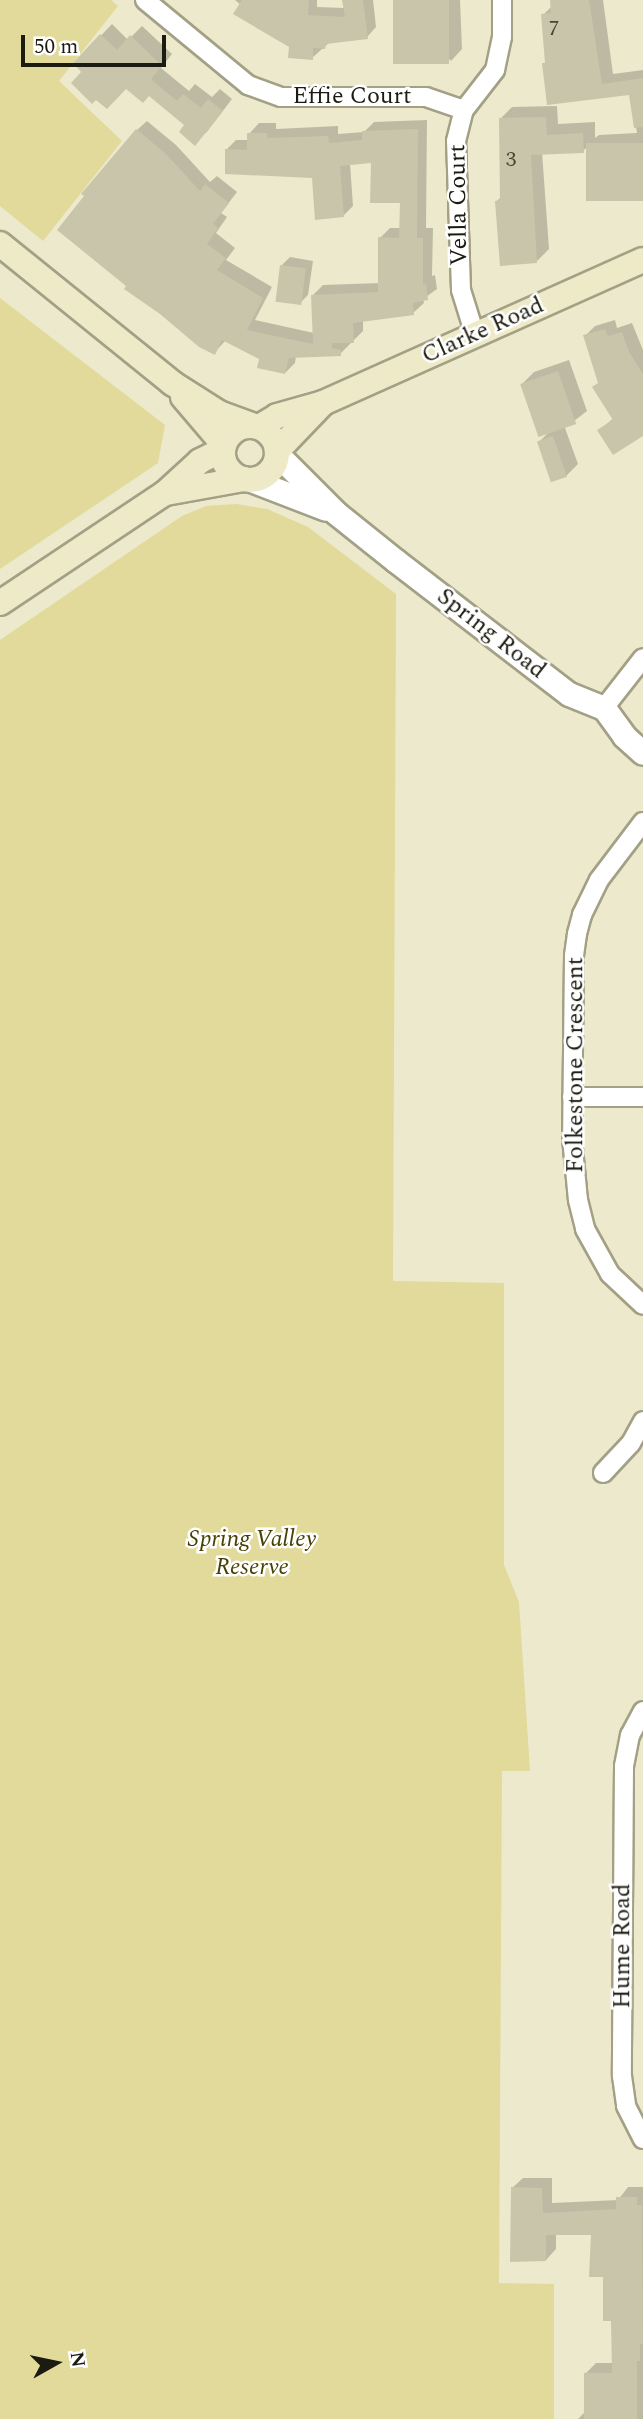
<!DOCTYPE html>
<html>
<head>
<meta charset="utf-8">
<style>
  body { margin:0 }
  #map { position:relative; width:643px; height:2419px; overflow:hidden; background:#ece9cc; font-family:Spectral,serif }
  div>[style] { position:absolute }
  .green>* { inset:0; background:#e1da9a }
  .shadow>* { inset:0; background:#0003 }
  .building>* { inset:0; background:#c8c5aa; transform-origin:0 0 }
  .roads { filter:drop-shadow(2px 0 #a3a085) drop-shadow(-2px 0 #a3a085) drop-shadow(0 2px #a3a085) drop-shadow(0 -2px #a3a085) }
  .minor>* { height:18px; margin:-9px; padding:0 9px; transform-origin:9px; border-radius:9px; background:#fff }
  .tertiary>* { height:23px; margin:-11.5px; padding:0 11.5px; transform-origin:11.5px; border-radius:11.5px; background:#fff }
  .secondary>* { height:24px; margin:-12px; padding:0 12px; transform-origin:12px; border-radius:12px; background:#eeeac8 }
  .secondary>.ring { margin:-12px; padding:0; box-sizing:content-box; background:none; border:24px solid #eeeac8; border-radius:50% }
  span { translate:-50% -50%; white-space:nowrap; text-align:center; line-height:1.15; -webkit-text-stroke:5px #fff; paint-order:stroke }
  .number-label { font-size:21px; color:#474637 }
  .number-label span { -webkit-text-stroke-width:0 }
  .street-label { font-size:24px; color:#1c1b11 }
  .park-label { font-size:24px; color:#464004; font-style:italic }
  .north { position:absolute; left:21px; top:2328px; width:70px; height:70px; -webkit-text-stroke:5px #fff; paint-order:stroke; rotate:81deg; font-size:19px; font-weight:700; line-height:28px; text-align:center; color:#1c1b11 }
  .north::after { content:''; display:block; margin:auto; width:24px; height:32px; background:#1c1b11; clip-path:polygon(50% 0,100% 100%,50% 72%,0 100%) }
  .scale { position:absolute; left:21px; top:35px; width:145px; height:32px; box-sizing:border-box; border:4px solid #1c1b11; border-top:0; padding-left:9px; font-size:21px; line-height:24px; white-space:nowrap; color:#1c1b11; -webkit-text-stroke:5px #fff; paint-order:stroke }
</style>
</head>
<body>
<div id="map">
  <div class="green">
    <i style="clip-path:polygon(0 0,111px 0,118px 6px,59px 81px,122px 141px,43px 241px,0 206px)"></i>
    <i style="clip-path:polygon(0 298px,165px 425px,158px 463px,0 569px)"></i>
    <i style="clip-path:polygon(236px 504px,267px 509px,308px 527px,396px 594px,393px 1281px,504px 1283px,504px 1565px,519px 1602px,530px 1771px,502px 1771px,499px 2283px,554px 2284px,554px 2419px,0 2419px,0 640px,182px 516px,206px 506px)"></i>
  </div>
  <div class="shadow">
    <i style="clip-path:polygon(235px 0,317px 0,317px 7px,345px 8px,344px 0,373px 0,376px 27px,367px 37px,331px 41px,312px 58px,290px 46px)"></i>
    <i style="clip-path:polygon(395px 0,460px 0,462px 49px,451px 61px)"></i>
    <i style="clip-path:polygon(551px 0,603px 0,613px 74px,643px 70px,643px 198px,588px 146px,583px 151px,542px 152px,549px 249px,537px 261px,497px 201px,502px 196px,500px 119px,512px 107px,557px 106px,558px 124px,595px 122px,595px 138px,599px 135px,637px 133px,630px 93px,548px 103px,543px 64px,547px 61px,543px 15px,552px 6px)"></i>
    <i style="clip-path:polygon(112px 24px,128px 40px,142px 26px,172px 54px,161px 68px,189px 91px,195px 84px,212px 97px,220px 89px,232px 99px,206px 133px,186px 125px,149px 94px,84px 72px,75px 63px)"></i>
    <i style="clip-path:polygon(427px 120px,426px 228px,433px 228px,432px 276px,435px 275px,437px 289px,423px 299px,424px 303px,413px 313px,363px 320px,363px 331px,340px 354px,296px 356px,295px 363px,285px 373px,226px 340px,214px 353px,137px 130px,147px 121px,176px 145px,210px 182px,217px 176px,237px 192px,221px 213px,227px 217px,216px 233px,235px 248px,226px 260px,272px 287px,255px 320px,314px 333px,313px 295px,323px 285px,380px 283px,380px 238px,390px 228px,401px 228px,401px 201px,373px 161px,350px 163px,353px 206px,343px 216px,313px 176px,226px 150px,236px 140px,249px 140px,249px 134px,259px 123px,276px 123px,276px 129px,338px 126px,338px 134px,364px 132px,374px 122px)"></i>
    <i style="clip-path:polygon(290px 257px,313px 261px,308px 295px,300px 303px,282px 265px)"></i>
    <i style="clip-path:polygon(615px 320px,617px 328px,632px 323px,643px 350px,643px 434px,599px 430px,614px 418px,585px 336px,595px 326px)"></i>
    <i style="clip-path:polygon(569px 360px,587px 411px,565px 428px,578px 464px,566px 476px,539px 442px,549px 432px,522px 384px,534px 372px)"></i>
    <i style="clip-path:polygon(523px 2178px,552px 2178px,552px 2203px,618px 2200px,628px 2187px,643px 2187px,643px 2419px,578px 2419px,586px 2411px,586px 2373px,596px 2363px,613px 2363px,613px 2319px,605px 2276px,593px 2234px,556px 2233px,556px 2249px,546px 2260px,512px 2188px)"></i>
  </div>
  <div class="building">
    <i style="clip-path:polygon(242px 0,309px 0,308px 15px,345px 17px,342px 0,363px 0,368px 39px,326px 44px,325px 49px,313px 48px,313px 60px,288px 58px,289px 47px,233px 14px)"></i>
    <i style="left:393px;top:0;width:56px;height:64px"></i>
    <i style="clip-path:polygon(550px 0,589px 0,602px 84px,643px 78px,643px 127px,634px 128px,629px 95px,547px 105px,542px 63px,545px 63px,541px 14px,551px 13px)"></i>
    <i style="clip-path:polygon(100px 34px,117px 50px,130px 35px,162px 66px,151px 79px,177px 101px,183px 94px,201px 108px,208px 99px,223px 111px,195px 146px,179px 132px,184px 125px,149px 96px,143px 103px,126px 89px,107px 109px,96px 100px,92px 104px,71px 83px,81px 72px,73px 63px)"></i>
    <i style="clip-path:polygon(546px 117px,547px 135px,583px 133px,584px 153px,531px 155px,537px 263px,500px 266px,495px 201px,500px 200px,499px 118px)"></i>
    <i style="clip-path:polygon(136px 129px,166px 154px,200px 191px,205px 184px,229px 203px,213px 224px,218px 228px,207px 244px,226px 258px,217px 270px,263px 298px,247px 330px,313px 344px,311px 295px,378px 292px,378px 237px,399px 238px,400px 203px,370px 203px,371px 163px,340px 166px,344px 217px,315px 220px,312px 178px,225px 174px,225px 149px,247px 150px,247px 133px,267px 133px,267px 138px,328px 136px,329px 143px,362px 140px,362px 131px,418px 129px,417px 238px,423px 238px,423px 285px,426px 284px,428px 300px,413px 303px,414px 315px,353px 323px,354px 343px,332px 343px,332px 348px,341px 350px,341px 356px,289px 358px,285px 374px,257px 368px,259px 359px,222px 340px,215px 355px,199px 347px,160px 314px,124px 289px,126px 286px,57px 230px,84px 196px,81px 194px)"></i>
    <i style="left:643px;top:143px;width:58px;height:57px;rotate:90deg"></i>
    <i style="left:280px;top:265px;width:26px;height:37px;rotate:7deg"></i>
    <i style="clip-path:polygon(605px 329px,608px 336px,622px 332px,629px 352px,643px 374px,643px 436px,613px 455px,597px 430px,613px 420px,592px 387px,598px 383px,583px 335px)"></i>
    <i style="left:558px;top:371px;width:56px;height:40px;rotate:71deg"></i>
    <i style="left:553px;top:436px;width:43px;height:17px;rotate:71deg"></i>
    <i style="clip-path:polygon(511px 2187px,542px 2188px,543px 2213px,616px 2209px,616px 2197px,637px 2197px,637px 2205px,642px 2205px,643px 2344px,640px 2344px,640px 2361px,637px 2361px,637px 2419px,584px 2419px,584px 2373px,612px 2373px,611px 2321px,603px 2321px,603px 2277px,589px 2277px,591px 2235px,546px 2235px,546px 2261px,510px 2262px)"></i>
  </div>
  <div class="roads">
    <div class="minor">
      <i style="left:145px;top:0;width:134px;rotate:39.5deg"></i>
      <i style="left:248px;top:85px;width:35px;rotate:20deg"></i>
      <i style="left:281px;top:97px;width:145px"></i>
      <i style="left:426px;top:97px;width:40px;rotate:18.9deg"></i>
      <i style="left:475px;top:335px;width:47px;rotate:-107.3deg"></i>
      <i style="left:461px;top:290px;width:149px;rotate:-91.9deg"></i>
      <i style="left:456px;top:141px;width:32px;rotate:-76deg"></i>
      <i style="left:464px;top:110px;width:51px;rotate:-52.2deg"></i>
      <i style="left:495px;top:70px;width:34px;rotate:-78deg"></i>
      <i style="left:502px;top:37px;width:37px;rotate:-90deg"></i>
      <i style="left:604px;top:708px;width:63px;rotate:-52deg"></i>
      <i style="left:643px;top:822px;width:73px;rotate:127.2deg"></i>
      <i style="left:599px;top:880px;width:39px;rotate:116deg"></i>
      <i style="left:582px;top:915px;width:20px;rotate:105deg"></i>
      <i style="left:577px;top:934px;width:22px;rotate:98deg"></i>
      <i style="left:574px;top:956px;width:182px;rotate:90.6deg"></i>
      <i style="left:572px;top:1138px;width:62px;rotate:84.5deg"></i>
      <i style="left:578px;top:1200px;width:30px;rotate:76deg"></i>
      <i style="left:585px;top:1229px;width:51px;rotate:60.9deg"></i>
      <i style="left:610px;top:1274px;width:45px;rotate:43.2deg"></i>
      <i style="left:572px;top:1097px;width:71px"></i>
      <i style="left:603px;top:1473px;width:41px;rotate:-47deg"></i>
      <i style="left:631px;top:1443px;width:25px;rotate:-61deg"></i>
      <i style="left:643px;top:1711px;width:27px;rotate:118deg"></i>
      <i style="left:630px;top:1735px;width:32px;rotate:101deg"></i>
      <i style="left:624px;top:1766px;width:310px;rotate:90.4deg"></i>
      <i style="left:622px;top:2076px;width:30px;rotate:82deg"></i>
      <i style="left:626px;top:2106px;width:37px;rotate:63deg"></i>
    </div>
    <div class="tertiary">
      <i style="left:277px;top:454px;width:83px;rotate:45deg"></i>
      <i style="left:336px;top:513px;width:77px;rotate:38.7deg"></i>
      <i style="left:396px;top:561px;width:218px;rotate:37.6deg"></i>
      <i style="left:569px;top:694px;width:38px;rotate:22deg"></i>
      <i style="left:604px;top:708px;width:34px;rotate:54deg"></i>
      <i style="left:624px;top:736px;width:25px;rotate:42deg"></i>
      <i style="left:251px;top:480px;width:80px;rotate:21.1deg"></i>
    </div>
    <div class="secondary">
      <i style="left:0;top:244px;width:221px;rotate:38.9deg"></i>
      <i style="left:172px;top:383px;width:56px;rotate:32.6deg"></i>
      <i style="left:219px;top:413px;width:37px;rotate:20deg"></i>
      <i style="left:183px;top:397px;width:63px;rotate:49.5deg"></i>
      <i class="ring" style="left:223px;top:426px;width:30px;height:30px"></i>
      <i style="left:259px;top:427px;width:21px;rotate:-31deg"></i>
      <i style="left:277px;top:416px;width:48px;rotate:-15.8deg"></i>
      <i style="left:323px;top:403px;width:350px;rotate:-24.1deg"></i>
      <i style="left:277px;top:451px;width:66px;rotate:-46.2deg"></i>
      <i style="left:166px;top:493px;width:79px;rotate:-10.2deg"></i>
      <i style="left:0;top:603px;width:198px;rotate:-33.7deg"></i>
      <i style="left:165px;top:493px;width:47px;rotate:-42.4deg"></i>
      <i style="left:200px;top:461px;width:25px;rotate:-26deg"></i>
    </div>
  </div>
  <div class="number-label">
    <span style="left:554px;top:29px">7</span>
    <span style="left:511px;top:160px">3</span>
  </div>
  <div class="street-label">
    <span style="left:352px;top:97px">Effie Court</span>
    <span style="left:459px;top:205px;rotate:-91deg">Vella Court</span>
    <span style="left:483px;top:331px;rotate:-24deg">Clarke Road</span>
    <span style="left:491px;top:634px;rotate:38deg">Spring Road</span>
    <span style="left:576px;top:1065px;rotate:-90deg">Folkestone Crescent</span>
    <span style="left:623px;top:1946px;rotate:-90deg">Hume Road</span>
  </div>
  <div class="park-label">
    <span style="left:252px;top:1554px">Spring Valley<br>Reserve</span>
  </div>
  <div class="north">N</div>
  <div class="scale">50 m</div>
</div>
</body>
</html>
